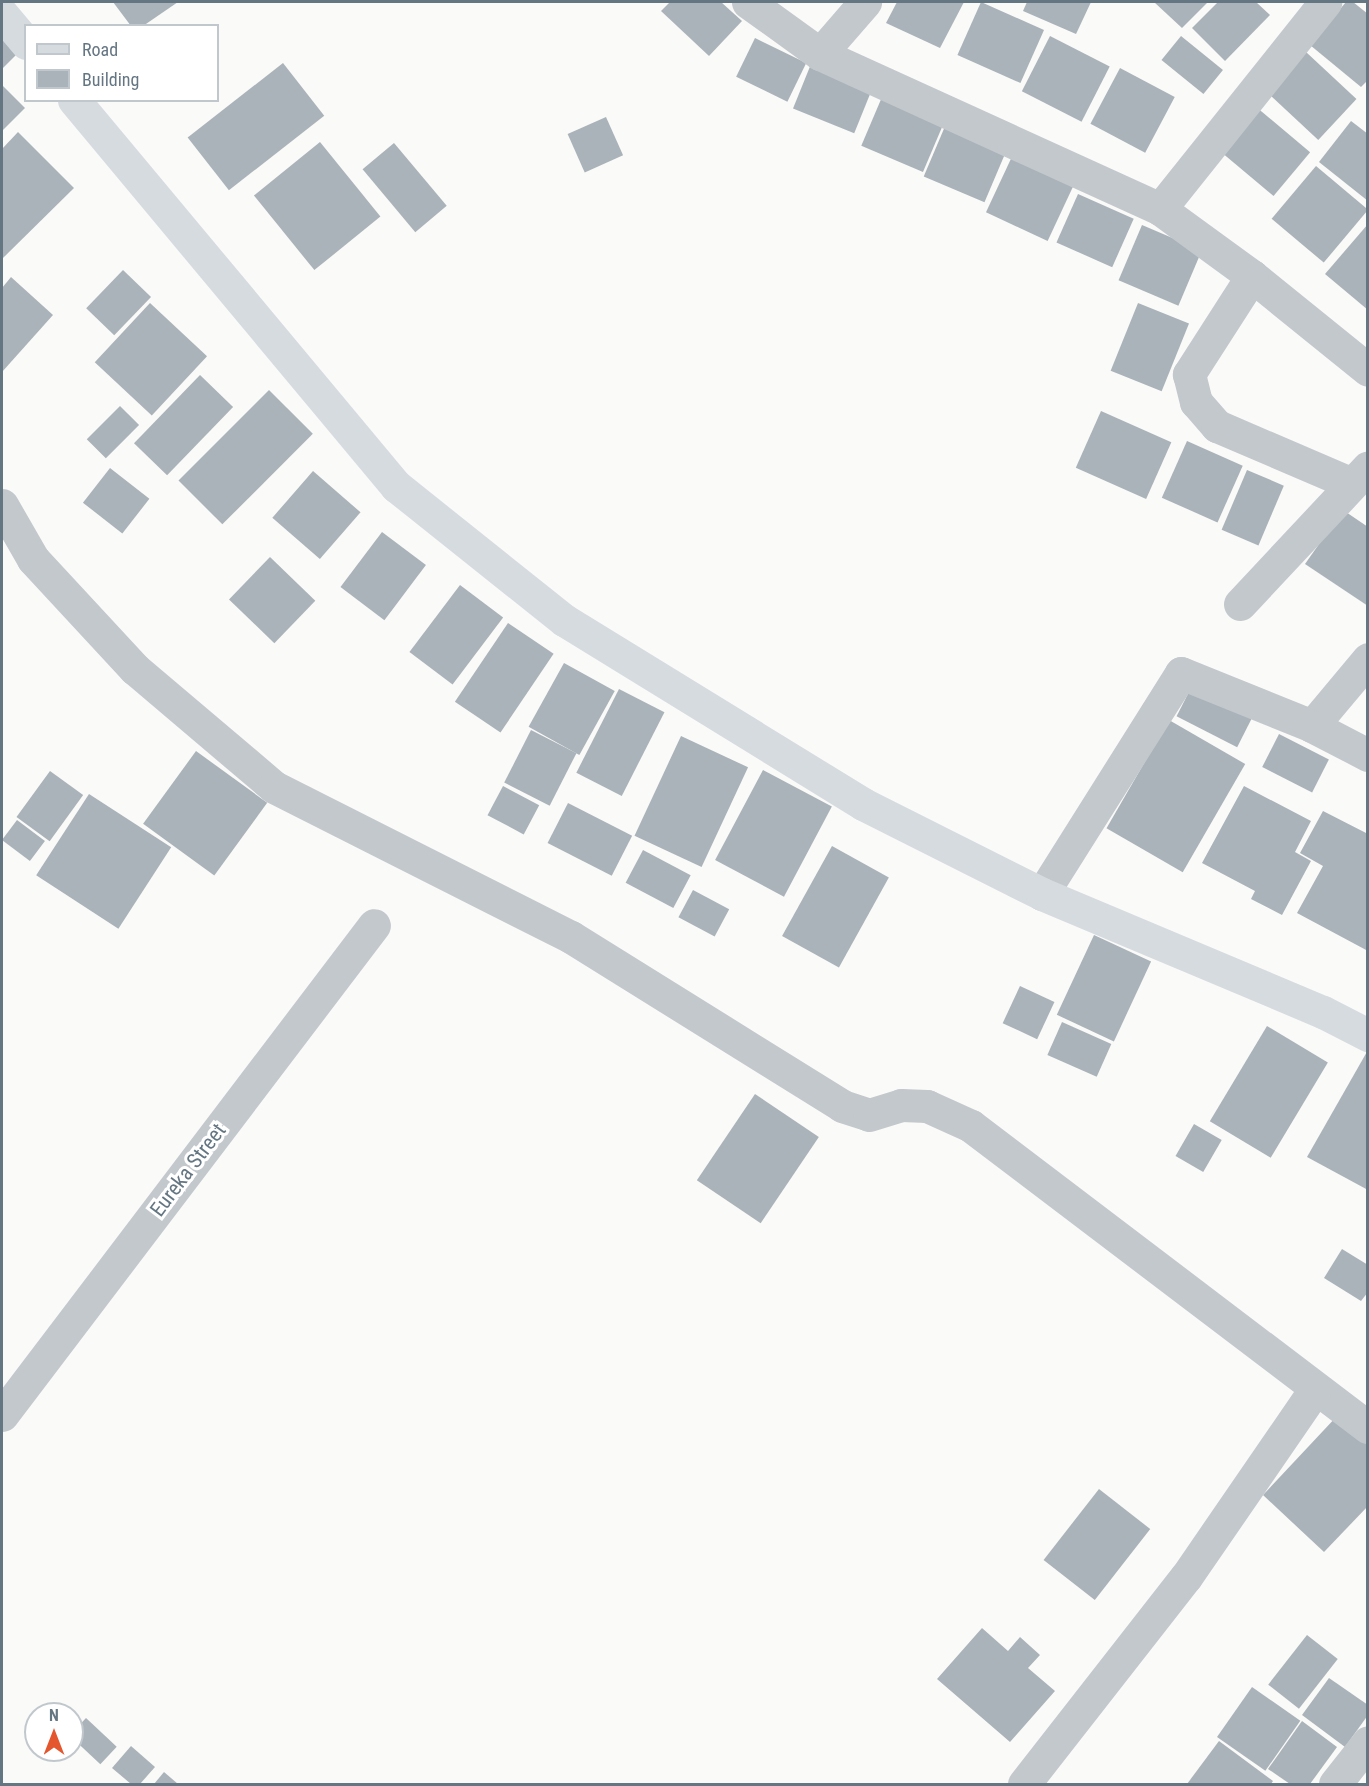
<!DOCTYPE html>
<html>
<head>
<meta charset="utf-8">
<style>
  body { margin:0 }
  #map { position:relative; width:1369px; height:1786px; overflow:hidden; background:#fafaf8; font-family:"Roboto Condensed",sans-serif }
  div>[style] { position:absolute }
  .building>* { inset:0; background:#aab3b9; transform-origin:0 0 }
  .street>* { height:33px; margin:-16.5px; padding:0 16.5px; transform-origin:16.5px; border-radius:16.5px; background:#c3c8cc }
  .secondary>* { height:33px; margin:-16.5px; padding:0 16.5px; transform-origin:16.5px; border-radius:16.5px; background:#d6dbdf }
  span { translate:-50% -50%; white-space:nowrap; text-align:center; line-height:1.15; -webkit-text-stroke:6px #fff; paint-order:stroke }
  .street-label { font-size:21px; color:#657683 }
  .frame { position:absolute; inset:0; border:3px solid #657683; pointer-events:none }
  .legend { position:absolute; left:24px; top:24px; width:195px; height:78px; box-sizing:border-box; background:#fff; border:2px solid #c1c8cd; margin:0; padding:8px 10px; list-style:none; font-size:18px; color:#657683 }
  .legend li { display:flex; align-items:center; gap:12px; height:30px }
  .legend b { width:30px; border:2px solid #c1c8cd }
  .north { position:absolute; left:24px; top:1702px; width:60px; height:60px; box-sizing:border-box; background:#fff; border:2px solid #c1c8cd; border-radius:50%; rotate:0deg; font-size:16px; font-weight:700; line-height:24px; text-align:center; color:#657683 }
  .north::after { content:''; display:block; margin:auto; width:21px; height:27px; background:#e4572e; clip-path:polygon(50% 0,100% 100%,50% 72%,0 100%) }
</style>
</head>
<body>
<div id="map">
  <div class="building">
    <i style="clip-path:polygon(113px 2px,178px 2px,143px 26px,131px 26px)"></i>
    <i style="clip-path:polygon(670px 2px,721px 2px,742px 21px,709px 56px,661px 11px)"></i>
    <i style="clip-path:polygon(897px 2px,964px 2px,940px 48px,886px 23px)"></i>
    <i style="left:981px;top:2px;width:69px;height:58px;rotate:24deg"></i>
    <i style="clip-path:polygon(1027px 2px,1091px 2px,1076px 34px,1023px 11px)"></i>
    <i style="clip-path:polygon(1154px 2px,1208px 2px,1182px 28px)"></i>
    <i style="clip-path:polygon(1218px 2px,1256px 2px,1270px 15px,1225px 61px,1192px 28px)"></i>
    <i style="clip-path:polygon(1346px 2px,1353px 2px,1368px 14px,1368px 80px,1361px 87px,1310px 45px)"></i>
    <i style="left:1050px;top:36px;width:67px;height:62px;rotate:27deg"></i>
    <i style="left:1181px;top:36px;width:54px;height:31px;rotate:39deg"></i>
    <i style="left:755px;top:38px;width:57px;height:43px;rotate:26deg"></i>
    <i style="clip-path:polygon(2px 39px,17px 54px,3px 68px,2px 67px)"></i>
    <i style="left:1306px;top:52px;width:69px;height:56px;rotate:43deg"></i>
    <i style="left:283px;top:63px;width:67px;height:121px;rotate:52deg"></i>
    <i style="left:811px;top:64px;width:66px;height:48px;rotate:22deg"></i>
    <i style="left:1120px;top:68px;width:62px;height:63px;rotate:28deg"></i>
    <i style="clip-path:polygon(3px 86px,25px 108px,2px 131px,2px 87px)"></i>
    <i style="left:882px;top:97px;width:67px;height:53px;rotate:23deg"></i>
    <i style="left:1255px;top:106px;width:72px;height:57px;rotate:40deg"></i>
    <i style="left:606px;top:117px;width:42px;height:42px;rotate:66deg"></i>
    <i style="clip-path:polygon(1351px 121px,1368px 134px,1368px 201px,1319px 162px)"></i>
    <i style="left:946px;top:124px;width:66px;height:57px;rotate:23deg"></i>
    <i style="clip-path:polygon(18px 132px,74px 188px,2px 259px,2px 149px)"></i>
    <i style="left:320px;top:142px;width:96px;height:85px;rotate:51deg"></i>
    <i style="left:394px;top:143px;width:82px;height:41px;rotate:50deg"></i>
    <i style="left:1016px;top:148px;width:68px;height:71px;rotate:25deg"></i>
    <i style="left:1316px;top:166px;width:68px;height:69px;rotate:40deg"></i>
    <i style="left:1078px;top:194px;width:61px;height:53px;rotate:24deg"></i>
    <i style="clip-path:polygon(1368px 224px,1368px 310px,1325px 274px)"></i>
    <i style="left:1142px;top:225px;width:65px;height:60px;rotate:23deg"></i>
    <i style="left:123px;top:270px;width:39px;height:53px;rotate:44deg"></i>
    <i style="clip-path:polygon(11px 277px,53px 315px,2px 372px,2px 288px)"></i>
    <i style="left:150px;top:303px;width:78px;height:81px;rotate:43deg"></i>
    <i style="left:1138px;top:303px;width:55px;height:73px;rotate:22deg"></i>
    <i style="left:200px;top:375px;width:46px;height:95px;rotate:44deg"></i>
    <i style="left:269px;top:390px;width:62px;height:128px;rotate:45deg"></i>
    <i style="left:120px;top:406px;width:27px;height:47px;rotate:45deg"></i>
    <i style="left:1101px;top:411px;width:77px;height:62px;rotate:24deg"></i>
    <i style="left:1187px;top:441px;width:61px;height:62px;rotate:24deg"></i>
    <i style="left:110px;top:468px;width:50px;height:44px;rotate:38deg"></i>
    <i style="left:1247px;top:470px;width:40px;height:65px;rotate:23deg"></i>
    <i style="left:313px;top:471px;width:63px;height:62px;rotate:41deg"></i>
    <i style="clip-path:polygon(1343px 510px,1368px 527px,1368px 606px,1305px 564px)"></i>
    <i style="left:382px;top:532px;width:55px;height:69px;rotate:37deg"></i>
    <i style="left:270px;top:557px;width:63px;height:59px;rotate:44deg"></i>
    <i style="left:460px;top:585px;width:54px;height:84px;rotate:37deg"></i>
    <i style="left:508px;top:623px;width:55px;height:95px;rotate:34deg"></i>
    <i style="left:564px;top:663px;width:58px;height:73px;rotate:29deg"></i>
    <i style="left:1192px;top:686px;width:68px;height:34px;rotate:27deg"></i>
    <i style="left:619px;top:689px;width:51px;height:94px;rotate:27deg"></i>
    <i style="left:1169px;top:720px;width:88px;height:125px;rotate:30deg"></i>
    <i style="left:531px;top:730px;width:51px;height:59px;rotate:27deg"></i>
    <i style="left:1279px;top:734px;width:56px;height:37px;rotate:27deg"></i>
    <i style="left:681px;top:736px;width:74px;height:110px;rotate:25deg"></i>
    <i style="left:196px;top:751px;width:88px;height:90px;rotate:36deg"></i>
    <i style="left:763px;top:770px;width:78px;height:102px;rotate:28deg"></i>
    <i style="left:50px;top:771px;width:41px;height:57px;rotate:36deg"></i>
    <i style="left:503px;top:786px;width:41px;height:33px;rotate:28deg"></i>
    <i style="clip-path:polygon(1244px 786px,1311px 821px,1295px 852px,1311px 861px,1282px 915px,1251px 899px,1255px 891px,1202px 863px)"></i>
    <i style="left:89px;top:794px;width:98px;height:97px;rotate:33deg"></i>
    <i style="left:568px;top:803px;width:72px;height:45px;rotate:27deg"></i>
    <i style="clip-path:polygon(1323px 811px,1368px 834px,1368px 951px,1297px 913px,1323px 866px,1300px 853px)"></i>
    <i style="left:17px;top:820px;width:35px;height:25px;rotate:37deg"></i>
    <i style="left:832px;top:846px;width:65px;height:103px;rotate:29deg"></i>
    <i style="left:643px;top:850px;width:54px;height:37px;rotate:28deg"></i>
    <i style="left:693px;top:890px;width:41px;height:31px;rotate:28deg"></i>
    <i style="left:1094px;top:935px;width:63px;height:88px;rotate:25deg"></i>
    <i style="left:1020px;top:986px;width:38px;height:41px;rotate:25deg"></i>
    <i style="left:1062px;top:1022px;width:54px;height:36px;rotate:24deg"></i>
    <i style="left:1267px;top:1026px;width:71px;height:111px;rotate:31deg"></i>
    <i style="clip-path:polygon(1368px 1050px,1368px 1190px,1307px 1157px)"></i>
    <i style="left:755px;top:1094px;width:77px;height:104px;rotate:34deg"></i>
    <i style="left:1194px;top:1124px;width:32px;height:37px;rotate:30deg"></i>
    <i style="clip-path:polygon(1342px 1249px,1368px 1265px,1368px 1292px,1361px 1301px,1324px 1278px)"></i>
    <i style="clip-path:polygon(1338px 1415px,1368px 1442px,1368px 1506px,1324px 1552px,1263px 1495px)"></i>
    <i style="left:1099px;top:1489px;width:65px;height:90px;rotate:38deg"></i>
    <i style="clip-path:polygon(982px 1628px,1008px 1651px,1020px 1637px,1040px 1655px,1028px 1668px,1055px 1691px,1010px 1742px,937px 1679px)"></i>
    <i style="left:1307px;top:1635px;width:39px;height:63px;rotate:38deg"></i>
    <i style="clip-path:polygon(1329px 1678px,1368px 1705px,1368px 1715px,1345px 1747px,1302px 1715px)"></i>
    <i style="left:1252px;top:1687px;width:59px;height:61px;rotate:35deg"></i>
    <i style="left:86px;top:1718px;width:42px;height:24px;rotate:43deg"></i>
    <i style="clip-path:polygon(1302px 1721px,1337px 1747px,1310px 1784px,1290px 1784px,1268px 1769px)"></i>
    <i style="clip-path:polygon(1219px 1741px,1273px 1781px,1271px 1784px,1187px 1784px)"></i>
    <i style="clip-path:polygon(131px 1746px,155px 1767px,140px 1784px,131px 1784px,112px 1768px)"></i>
    <i style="clip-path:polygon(164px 1772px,178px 1784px,154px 1784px)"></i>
  </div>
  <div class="street">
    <i style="left:748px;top:2px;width:89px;rotate:35.8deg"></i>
    <i style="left:820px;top:54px;width:374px;rotate:24.5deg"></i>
    <i style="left:1160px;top:209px;width:114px;rotate:36.1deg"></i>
    <i style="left:1252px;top:276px;width:149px;rotate:39deg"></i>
    <i style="left:820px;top:54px;width:69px;rotate:-49.1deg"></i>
    <i style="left:1160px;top:209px;width:265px;rotate:-51.4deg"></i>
    <i style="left:1252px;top:276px;width:117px;rotate:122.7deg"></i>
    <i style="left:1189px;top:374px;width:29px;rotate:76deg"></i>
    <i style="left:1196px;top:402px;width:32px;rotate:49deg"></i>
    <i style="left:1217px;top:426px;width:145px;rotate:23.2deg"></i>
    <i style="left:2px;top:505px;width:62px;rotate:60.1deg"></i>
    <i style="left:33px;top:559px;width:150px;rotate:47.2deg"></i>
    <i style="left:135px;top:669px;width:182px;rotate:40.3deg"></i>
    <i style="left:274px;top:787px;width:333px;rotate:26.8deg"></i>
    <i style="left:571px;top:937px;width:319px;rotate:31.9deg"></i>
    <i style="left:842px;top:1106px;width:28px;rotate:18deg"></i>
    <i style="left:869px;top:1115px;width:34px;rotate:-17deg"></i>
    <i style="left:901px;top:1105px;width:26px;rotate:2deg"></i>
    <i style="left:927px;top:1106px;width:48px;rotate:24.4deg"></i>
    <i style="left:971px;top:1126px;width:498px;rotate:37.2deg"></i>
    <i style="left:1240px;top:604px;width:187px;rotate:-46.9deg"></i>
    <i style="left:1312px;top:726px;width:87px;rotate:-50.1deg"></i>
    <i style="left:1042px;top:894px;width:261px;rotate:-57.8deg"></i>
    <i style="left:1181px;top:673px;width:141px;rotate:22deg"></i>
    <i style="left:1312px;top:726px;width:63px;rotate:27.4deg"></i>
    <i style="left:2px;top:1415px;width:615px;rotate:-52.79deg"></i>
    <i style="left:1024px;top:1784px;width:263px;rotate:-52deg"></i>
    <i style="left:1186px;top:1577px;width:228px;rotate:-55.5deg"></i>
    <i style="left:1335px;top:1784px;width:53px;rotate:-51.8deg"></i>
  </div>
  <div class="secondary">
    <i style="left:2px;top:14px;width:38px;rotate:50deg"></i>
    <i style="left:74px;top:100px;width:503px;rotate:50.17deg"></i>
    <i style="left:396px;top:486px;width:215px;rotate:38.6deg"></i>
    <i style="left:564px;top:620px;width:351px;rotate:31.6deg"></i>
    <i style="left:863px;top:804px;width:200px;rotate:26.7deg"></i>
    <i style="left:1042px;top:894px;width:305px;rotate:22.8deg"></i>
    <i style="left:1323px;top:1012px;width:51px;rotate:27.1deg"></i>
  </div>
  <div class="street-label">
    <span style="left:188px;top:1170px;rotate:-53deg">Eureka Street</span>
  </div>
  <div class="frame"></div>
  <ul class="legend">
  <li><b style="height:8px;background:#d6dbdf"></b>Road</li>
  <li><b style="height:16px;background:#aab3b9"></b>Building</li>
  </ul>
  <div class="north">N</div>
</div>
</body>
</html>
